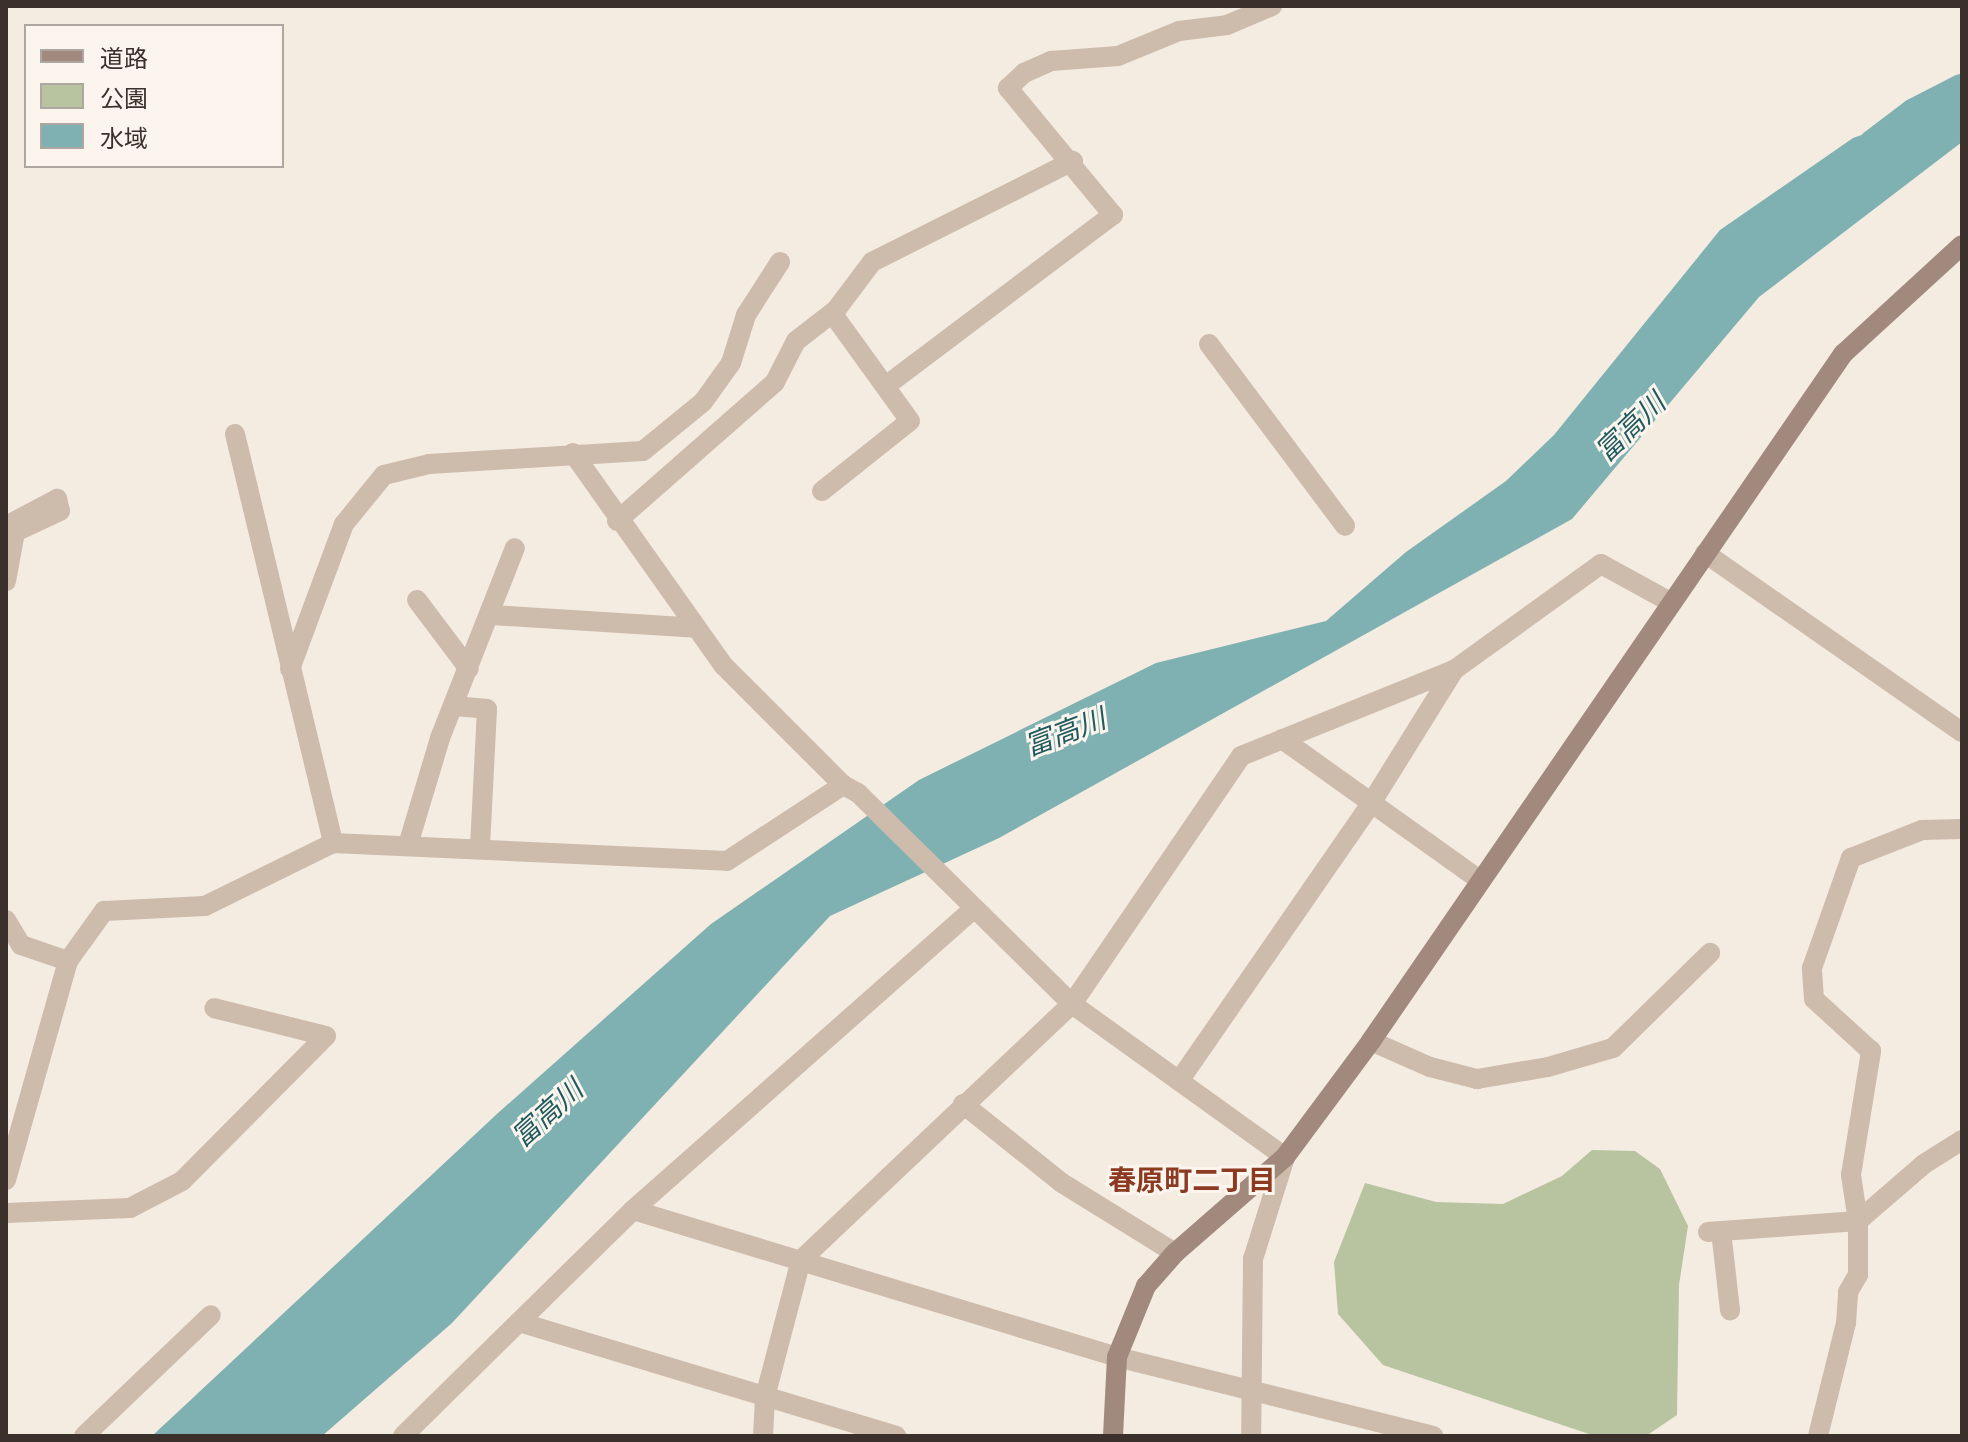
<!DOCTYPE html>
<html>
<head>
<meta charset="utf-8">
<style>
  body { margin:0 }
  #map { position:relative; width:1968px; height:1442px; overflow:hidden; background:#f4ebe1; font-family:"Archivo Narrow","Noto Sans JP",sans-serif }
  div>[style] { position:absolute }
  .green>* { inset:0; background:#b8c4a0 }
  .water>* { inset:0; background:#7fb0b2 }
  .river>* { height:32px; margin:-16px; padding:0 16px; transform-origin:16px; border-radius:16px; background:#7fb0b2 }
  .street>* { height:20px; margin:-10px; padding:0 10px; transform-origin:10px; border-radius:10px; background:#cdbbac }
  .secondary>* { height:20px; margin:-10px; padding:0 10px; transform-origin:10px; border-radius:10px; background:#a18a7d }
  span { translate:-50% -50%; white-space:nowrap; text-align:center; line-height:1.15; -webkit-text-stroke:6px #fbf5ee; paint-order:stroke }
  .water-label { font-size:28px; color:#1f5a5e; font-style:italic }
  .neighbourhood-label { font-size:28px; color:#8c3b22; font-weight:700 }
  .frame { position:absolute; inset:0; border:8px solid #3b302b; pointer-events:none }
  .legend { position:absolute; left:24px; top:24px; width:260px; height:144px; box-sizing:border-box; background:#fbf5ee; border:2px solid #aea6a0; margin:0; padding:10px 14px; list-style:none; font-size:24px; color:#3b302b }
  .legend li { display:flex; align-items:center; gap:16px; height:40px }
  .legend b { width:40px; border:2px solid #aea6a0 }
</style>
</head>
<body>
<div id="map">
  <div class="green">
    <i style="clip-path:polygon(1592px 1150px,1635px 1151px,1660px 1169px,1688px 1226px,1679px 1285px,1677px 1415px,1646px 1436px,1595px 1436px,1383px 1365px,1338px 1314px,1334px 1262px,1365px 1183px,1436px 1202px,1503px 1204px,1562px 1176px)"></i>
  </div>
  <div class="water">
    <i style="clip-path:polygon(1962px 100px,1962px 142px,1759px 297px,1572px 519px,999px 838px,830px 916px,452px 1323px,322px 1436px,152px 1436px,498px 1113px,711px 924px,919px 780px,1156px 663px,1326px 621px,1406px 552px,1506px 481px,1554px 435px,1720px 230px,1853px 138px)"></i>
  </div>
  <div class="river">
    <i style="left:1874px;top:145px;width:51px;rotate:-37.1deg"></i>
    <i style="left:1915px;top:114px;width:53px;rotate:-27.1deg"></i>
  </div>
  <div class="street">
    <i style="left:1209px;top:344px;width:227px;rotate:53.2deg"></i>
    <i style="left:887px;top:385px;width:283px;rotate:-37deg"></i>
    <i style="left:1113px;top:215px;width:165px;rotate:-129.6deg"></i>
    <i style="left:1008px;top:88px;width:22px;rotate:-43deg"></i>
    <i style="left:1024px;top:73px;width:30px;rotate:-24deg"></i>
    <i style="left:1051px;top:61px;width:67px;rotate:-4.3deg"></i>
    <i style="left:1118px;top:56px;width:66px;rotate:-22.3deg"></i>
    <i style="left:1179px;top:31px;width:48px;rotate:-7.1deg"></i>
    <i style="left:1227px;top:25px;width:49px;rotate:-22.9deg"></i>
    <i style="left:235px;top:434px;width:421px;rotate:76.5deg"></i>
    <i style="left:573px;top:453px;width:261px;rotate:54.7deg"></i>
    <i style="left:724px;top:666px;width:168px;rotate:45deg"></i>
    <i style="left:843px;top:785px;width:17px;rotate:28deg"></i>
    <i style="left:858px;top:793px;width:301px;rotate:44.6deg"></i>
    <i style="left:1072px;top:1004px;width:262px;rotate:35.7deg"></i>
    <i style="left:1285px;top:1157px;width:107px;rotate:107.4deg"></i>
    <i style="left:1253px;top:1259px;width:177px;rotate:90.6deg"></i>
    <i style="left:822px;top:491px;width:112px;rotate:-38.5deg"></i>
    <i style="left:910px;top:421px;width:133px;rotate:-125.8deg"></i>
    <i style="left:617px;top:521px;width:210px;rotate:-41.3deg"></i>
    <i style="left:775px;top:382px;width:46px;rotate:-62.9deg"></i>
    <i style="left:796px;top:341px;width:51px;rotate:-37.8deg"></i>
    <i style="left:836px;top:310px;width:60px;rotate:-53.1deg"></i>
    <i style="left:872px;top:262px;width:225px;rotate:-26.7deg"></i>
    <i style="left:6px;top:526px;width:58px;rotate:-27.9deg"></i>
    <i style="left:57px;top:499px;width:12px;rotate:76deg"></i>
    <i style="left:60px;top:511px;width:50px;rotate:155deg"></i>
    <i style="left:15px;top:532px;width:50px;rotate:100.4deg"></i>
    <i style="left:1705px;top:553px;width:313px;rotate:34.9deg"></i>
    <i style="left:417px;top:600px;width:86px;rotate:53deg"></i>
    <i style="left:492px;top:615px;width:204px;rotate:3.6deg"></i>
    <i style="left:290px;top:669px;width:155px;rotate:-69.6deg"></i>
    <i style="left:344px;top:524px;width:63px;rotate:-50.8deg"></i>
    <i style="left:384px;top:475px;width:46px;rotate:-13.7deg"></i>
    <i style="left:429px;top:464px;width:214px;rotate:-3.5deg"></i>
    <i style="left:643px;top:451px;width:77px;rotate:-39.2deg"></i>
    <i style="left:703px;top:402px;width:48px;rotate:-54.3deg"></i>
    <i style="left:731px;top:363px;width:50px;rotate:-72.6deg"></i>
    <i style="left:746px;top:315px;width:63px;rotate:-57.3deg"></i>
    <i style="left:454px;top:706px;width:33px;rotate:5deg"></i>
    <i style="left:487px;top:709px;width:140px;rotate:92.9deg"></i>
    <i style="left:1282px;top:739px;width:243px;rotate:35.5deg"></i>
    <i style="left:408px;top:845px;width:112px;rotate:-73.3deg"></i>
    <i style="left:440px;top:738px;width:204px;rotate:-68.5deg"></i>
    <i style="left:6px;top:920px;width:29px;rotate:59deg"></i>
    <i style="left:21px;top:945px;width:50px;rotate:18.8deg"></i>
    <i style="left:1371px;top:1041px;width:64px;rotate:23.8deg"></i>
    <i style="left:1430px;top:1067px;width:49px;rotate:14.3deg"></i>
    <i style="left:1477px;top:1079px;width:72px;rotate:-9.6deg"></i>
    <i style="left:1548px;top:1067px;width:68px;rotate:-16.3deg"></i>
    <i style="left:1613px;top:1048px;width:136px;rotate:-44.4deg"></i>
    <i style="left:1179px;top:1081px;width:336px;rotate:-55.3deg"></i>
    <i style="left:1370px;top:805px;width:159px;rotate:-58.1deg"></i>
    <i style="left:963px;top:1104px;width:127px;rotate:38.6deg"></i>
    <i style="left:1062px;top:1183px;width:133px;rotate:31.8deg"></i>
    <i style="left:6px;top:1180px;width:228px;rotate:-74.2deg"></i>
    <i style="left:68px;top:961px;width:62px;rotate:-54.2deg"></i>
    <i style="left:104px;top:911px;width:101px;rotate:-2.8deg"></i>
    <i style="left:205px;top:906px;width:143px;rotate:-26.2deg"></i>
    <i style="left:333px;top:843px;width:394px;rotate:2.6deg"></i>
    <i style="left:727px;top:861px;width:139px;rotate:-33.2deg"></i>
    <i style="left:633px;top:1210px;width:506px;rotate:16.89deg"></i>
    <i style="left:1117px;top:1357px;width:326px;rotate:14deg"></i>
    <i style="left:6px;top:1213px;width:124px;rotate:-2.3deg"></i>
    <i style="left:130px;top:1208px;width:59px;rotate:-27.4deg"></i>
    <i style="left:182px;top:1181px;width:204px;rotate:-45.2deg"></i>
    <i style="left:326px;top:1036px;width:115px;rotate:-166deg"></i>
    <i style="left:1721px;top:1231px;width:80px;rotate:83.5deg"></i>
    <i style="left:1708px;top:1232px;width:150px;rotate:-4.2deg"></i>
    <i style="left:1858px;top:1221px;width:47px;rotate:-98.7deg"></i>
    <i style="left:1851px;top:1175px;width:126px;rotate:-80.8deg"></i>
    <i style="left:1871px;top:1051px;width:77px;rotate:-137.6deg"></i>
    <i style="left:1814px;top:999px;width:31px;rotate:-94deg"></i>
    <i style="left:1812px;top:968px;width:117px;rotate:-70.5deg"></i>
    <i style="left:1851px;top:858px;width:76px;rotate:-21.5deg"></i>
    <i style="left:1922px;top:830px;width:40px;rotate:-1.4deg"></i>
    <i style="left:519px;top:1322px;width:394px;rotate:16.8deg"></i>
    <i style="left:84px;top:1436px;width:175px;rotate:-43.6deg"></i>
    <i style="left:403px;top:1436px;width:322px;rotate:-44.5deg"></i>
    <i style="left:633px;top:1210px;width:454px;rotate:-41.5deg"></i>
    <i style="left:763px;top:1436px;width:39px;rotate:-87deg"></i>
    <i style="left:765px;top:1397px;width:142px;rotate:-75.3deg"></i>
    <i style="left:801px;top:1260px;width:373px;rotate:-43.4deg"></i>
    <i style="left:1072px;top:1004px;width:300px;rotate:-55.7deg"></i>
    <i style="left:1241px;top:756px;width:230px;rotate:-22deg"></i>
    <i style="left:1454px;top:670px;width:181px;rotate:-35.8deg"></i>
    <i style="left:1601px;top:564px;width:79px;rotate:28.8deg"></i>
    <i style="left:1818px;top:1436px;width:116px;rotate:-76.1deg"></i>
    <i style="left:1846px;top:1323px;width:31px;rotate:-86deg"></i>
    <i style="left:1848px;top:1292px;width:20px;rotate:-60deg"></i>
    <i style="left:1858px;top:1275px;width:54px;rotate:-90deg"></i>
    <i style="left:1858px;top:1221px;width:87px;rotate:-40.8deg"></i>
    <i style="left:1924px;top:1164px;width:45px;rotate:-32.3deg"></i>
  </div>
  <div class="secondary">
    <i style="left:1113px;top:1436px;width:79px;rotate:-87.1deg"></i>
    <i style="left:1117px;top:1357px;width:77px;rotate:-67.8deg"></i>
    <i style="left:1146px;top:1286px;width:44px;rotate:-48.7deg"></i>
    <i style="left:1175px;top:1253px;width:146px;rotate:-41.1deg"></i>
    <i style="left:1285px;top:1157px;width:144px;rotate:-53.4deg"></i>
    <i style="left:1371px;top:1041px;width:834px;rotate:-55.51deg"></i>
    <i style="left:1843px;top:354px;width:161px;rotate:-42.5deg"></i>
  </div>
  <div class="water-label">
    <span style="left:1630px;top:427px;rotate:-44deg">富高川</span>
    <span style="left:1065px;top:732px;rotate:-21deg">富高川</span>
    <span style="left:547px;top:1113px;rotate:-42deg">富高川</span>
  </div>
  <div class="neighbourhood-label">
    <span style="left:1192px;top:1180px">春原町二丁目</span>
  </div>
  <div class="frame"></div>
  <ul class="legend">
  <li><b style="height:10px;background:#a18a7d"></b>道路</li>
  <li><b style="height:22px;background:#b8c4a0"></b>公園</li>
  <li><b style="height:22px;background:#7fb0b2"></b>水域</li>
  </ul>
</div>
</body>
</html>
